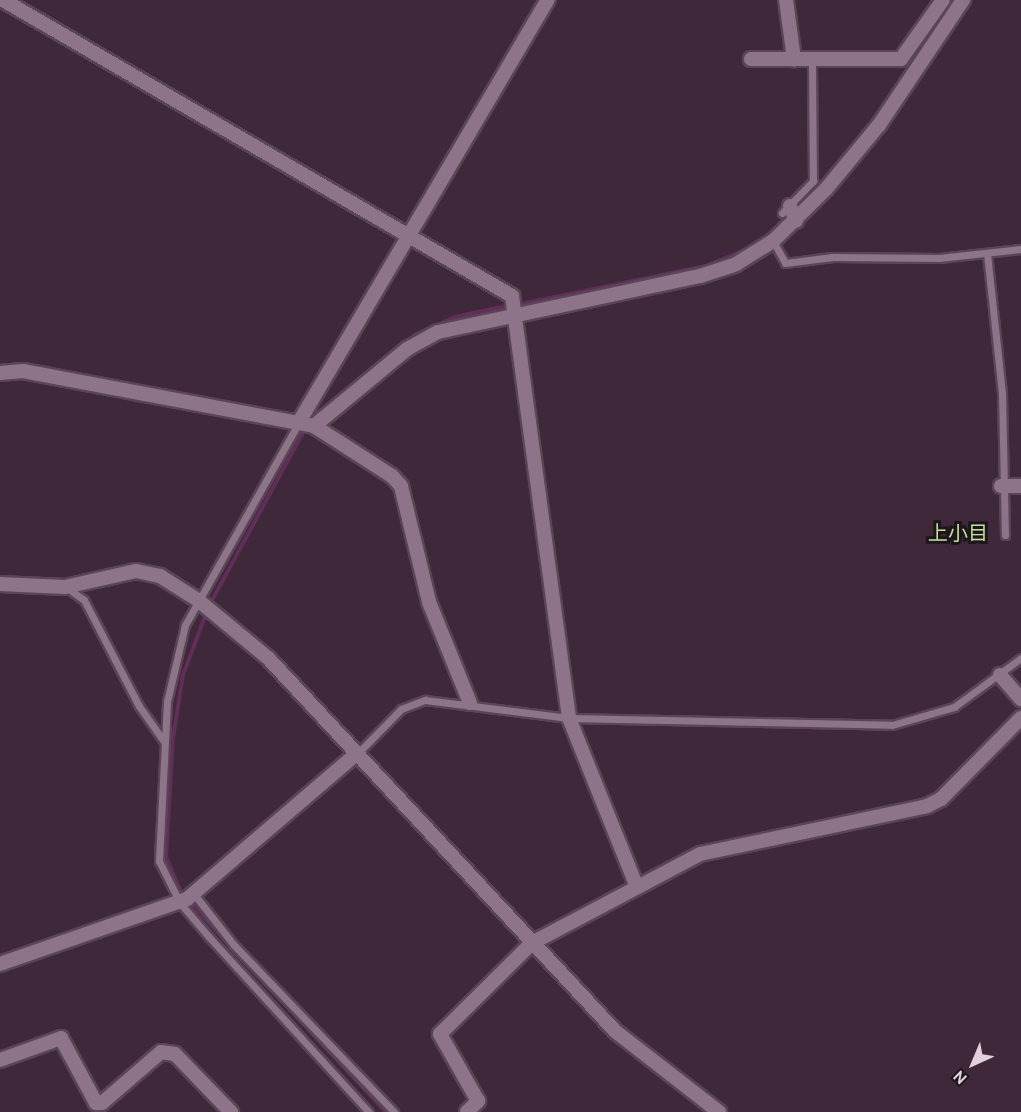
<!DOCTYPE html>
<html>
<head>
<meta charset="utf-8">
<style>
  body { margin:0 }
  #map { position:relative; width:1021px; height:1112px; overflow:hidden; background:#3e283a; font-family:Cabin,"Noto Sans JP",sans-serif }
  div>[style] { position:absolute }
  .stream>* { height:4px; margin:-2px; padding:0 2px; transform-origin:2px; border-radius:2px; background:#612d59 }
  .roads { filter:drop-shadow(2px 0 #594655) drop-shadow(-2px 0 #594655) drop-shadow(0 2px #594655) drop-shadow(0 -2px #594655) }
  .lane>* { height:7px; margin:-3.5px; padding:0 3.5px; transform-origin:3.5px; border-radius:3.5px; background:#8e7489 }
  .street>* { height:14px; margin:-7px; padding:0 7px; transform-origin:7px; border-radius:7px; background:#8e7489 }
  span { translate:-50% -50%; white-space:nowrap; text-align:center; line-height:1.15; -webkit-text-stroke:6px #1f151d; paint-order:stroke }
  .quarter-label { font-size:20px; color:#bfe19a }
  .north { position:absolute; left:943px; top:1034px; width:60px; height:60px; -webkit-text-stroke:4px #1f151d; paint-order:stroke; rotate:224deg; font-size:16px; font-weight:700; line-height:24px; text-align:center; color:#e0d1dc }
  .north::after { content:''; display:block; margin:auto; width:21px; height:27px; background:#e0d1dc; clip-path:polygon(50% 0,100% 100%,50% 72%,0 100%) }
</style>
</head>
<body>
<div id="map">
  <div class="stream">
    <i style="left:860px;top:138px;width:85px;rotate:-55deg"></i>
    <i style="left:763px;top:239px;width:19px;rotate:-39deg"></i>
    <i style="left:521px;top:304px;width:188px;rotate:-11.7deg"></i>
    <i style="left:705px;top:266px;width:48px;rotate:-21.8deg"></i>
    <i style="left:314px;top:416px;width:131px;rotate:-38.8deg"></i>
    <i style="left:416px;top:334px;width:43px;rotate:-23.6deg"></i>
    <i style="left:455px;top:317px;width:52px;rotate:-12.2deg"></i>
    <i style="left:210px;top:604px;width:199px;rotate:-61.5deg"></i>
    <i style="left:181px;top:892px;width:38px;rotate:-113deg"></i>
    <i style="left:166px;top:857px;width:119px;rotate:-86.6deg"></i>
    <i style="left:173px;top:738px;width:64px;rotate:-81deg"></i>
    <i style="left:183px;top:675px;width:68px;rotate:-69.4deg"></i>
    <i style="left:192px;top:905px;width:284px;rotate:46.9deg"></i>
  </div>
  <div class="roads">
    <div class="lane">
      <i style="left:782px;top:213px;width:45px;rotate:-45.9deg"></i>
      <i style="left:813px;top:181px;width:123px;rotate:-90.5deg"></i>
      <i style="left:773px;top:241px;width:25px;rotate:61deg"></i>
      <i style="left:785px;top:263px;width:48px;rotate:-7.1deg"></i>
      <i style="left:833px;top:257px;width:106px;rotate:0.5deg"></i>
      <i style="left:939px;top:258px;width:82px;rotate:-6.3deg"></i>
      <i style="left:987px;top:253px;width:141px;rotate:83.9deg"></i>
      <i style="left:1002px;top:393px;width:142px;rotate:88.8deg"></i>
      <i style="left:299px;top:422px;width:233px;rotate:119.3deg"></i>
      <i style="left:185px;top:625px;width:79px;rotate:103.2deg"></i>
      <i style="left:167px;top:702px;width:159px;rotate:92.9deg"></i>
      <i style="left:159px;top:861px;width:47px;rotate:63.4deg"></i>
      <i style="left:180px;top:903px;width:45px;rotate:49.5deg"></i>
      <i style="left:209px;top:937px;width:237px;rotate:47.6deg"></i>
      <i style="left:66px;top:587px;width:22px;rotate:36deg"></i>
      <i style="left:84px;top:600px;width:119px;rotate:62.6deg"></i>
      <i style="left:139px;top:706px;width:45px;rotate:54.9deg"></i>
      <i style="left:357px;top:754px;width:63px;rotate:-45.6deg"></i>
      <i style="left:401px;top:709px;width:26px;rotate:-21deg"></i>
      <i style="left:425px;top:700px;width:145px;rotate:7.1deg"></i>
      <i style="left:569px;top:718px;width:323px;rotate:1.2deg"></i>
      <i style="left:892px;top:725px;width:65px;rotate:-16.2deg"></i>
      <i style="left:954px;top:707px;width:83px;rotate:-36.2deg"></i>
      <i style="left:194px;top:894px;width:63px;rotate:52deg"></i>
      <i style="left:233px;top:944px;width:233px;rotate:46.2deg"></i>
    </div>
    <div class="street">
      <i style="left:3px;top:0;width:589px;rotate:30.18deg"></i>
      <i style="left:512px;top:296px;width:426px;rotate:82.3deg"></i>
      <i style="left:569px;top:718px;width:180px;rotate:68.1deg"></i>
      <i style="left:786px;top:0;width:60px;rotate:82.3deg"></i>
      <i style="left:751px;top:59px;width:150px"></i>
      <i style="left:901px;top:59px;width:72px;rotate:-54.6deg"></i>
      <i style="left:790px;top:206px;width:16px;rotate:68deg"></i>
      <i style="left:0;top:373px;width:23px;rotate:-5deg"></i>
      <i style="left:23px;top:371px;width:296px;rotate:10.7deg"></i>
      <i style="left:314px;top:426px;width:93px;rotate:32.7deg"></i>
      <i style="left:392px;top:476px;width:13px;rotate:48deg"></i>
      <i style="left:401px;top:486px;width:119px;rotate:76.4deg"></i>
      <i style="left:429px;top:602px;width:109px;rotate:67.9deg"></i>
      <i style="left:299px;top:422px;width:490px;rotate:-59.5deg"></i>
      <i style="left:314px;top:426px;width:121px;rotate:-39.6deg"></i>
      <i style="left:407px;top:349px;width:35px;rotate:-29deg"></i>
      <i style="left:438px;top:332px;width:268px;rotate:-12.1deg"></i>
      <i style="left:700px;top:276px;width:38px;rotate:-18deg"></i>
      <i style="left:736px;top:264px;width:44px;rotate:-31.9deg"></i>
      <i style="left:773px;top:241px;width:74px;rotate:-44.5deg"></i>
      <i style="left:826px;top:189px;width:83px;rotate:-50.4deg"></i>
      <i style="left:879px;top:125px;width:151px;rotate:-56.1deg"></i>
      <i style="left:1001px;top:486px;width:20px"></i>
      <i style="left:0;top:584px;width:65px;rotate:2.6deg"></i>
      <i style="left:65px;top:587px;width:73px;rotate:-12.7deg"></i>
      <i style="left:136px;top:571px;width:25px;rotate:12deg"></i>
      <i style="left:160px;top:576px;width:45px;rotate:32.3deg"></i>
      <i style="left:198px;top:600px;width:92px;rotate:39.7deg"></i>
      <i style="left:269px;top:659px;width:508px;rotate:47.07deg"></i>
      <i style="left:615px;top:1031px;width:132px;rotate:37.9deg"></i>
      <i style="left:1000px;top:675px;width:32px;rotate:49deg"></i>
      <i style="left:0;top:964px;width:198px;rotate:-19.2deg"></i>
      <i style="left:187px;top:899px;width:223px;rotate:-40.6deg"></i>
      <i style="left:0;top:1060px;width:65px;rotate:-19.8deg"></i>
      <i style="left:61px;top:1038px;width:74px;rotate:61.7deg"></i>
      <i style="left:96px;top:1103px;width:6px"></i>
      <i style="left:102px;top:1103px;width:78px;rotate:-40.8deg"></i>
      <i style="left:161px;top:1052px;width:14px;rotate:8deg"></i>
      <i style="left:175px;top:1054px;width:81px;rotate:46deg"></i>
      <i style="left:467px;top:1112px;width:16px;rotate:-45deg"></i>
      <i style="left:478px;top:1101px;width:77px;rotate:-119.6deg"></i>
      <i style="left:440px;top:1034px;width:129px;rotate:-44.7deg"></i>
      <i style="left:532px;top:943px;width:190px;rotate:-27.9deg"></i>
      <i style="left:700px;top:854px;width:232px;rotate:-11.9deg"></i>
      <i style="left:927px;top:806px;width:16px;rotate:-27deg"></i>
      <i style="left:941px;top:799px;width:114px;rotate:-45.4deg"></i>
    </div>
  </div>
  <div class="quarter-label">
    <span style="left:958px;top:533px">上小目</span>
  </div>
  <div class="north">N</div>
</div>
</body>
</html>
